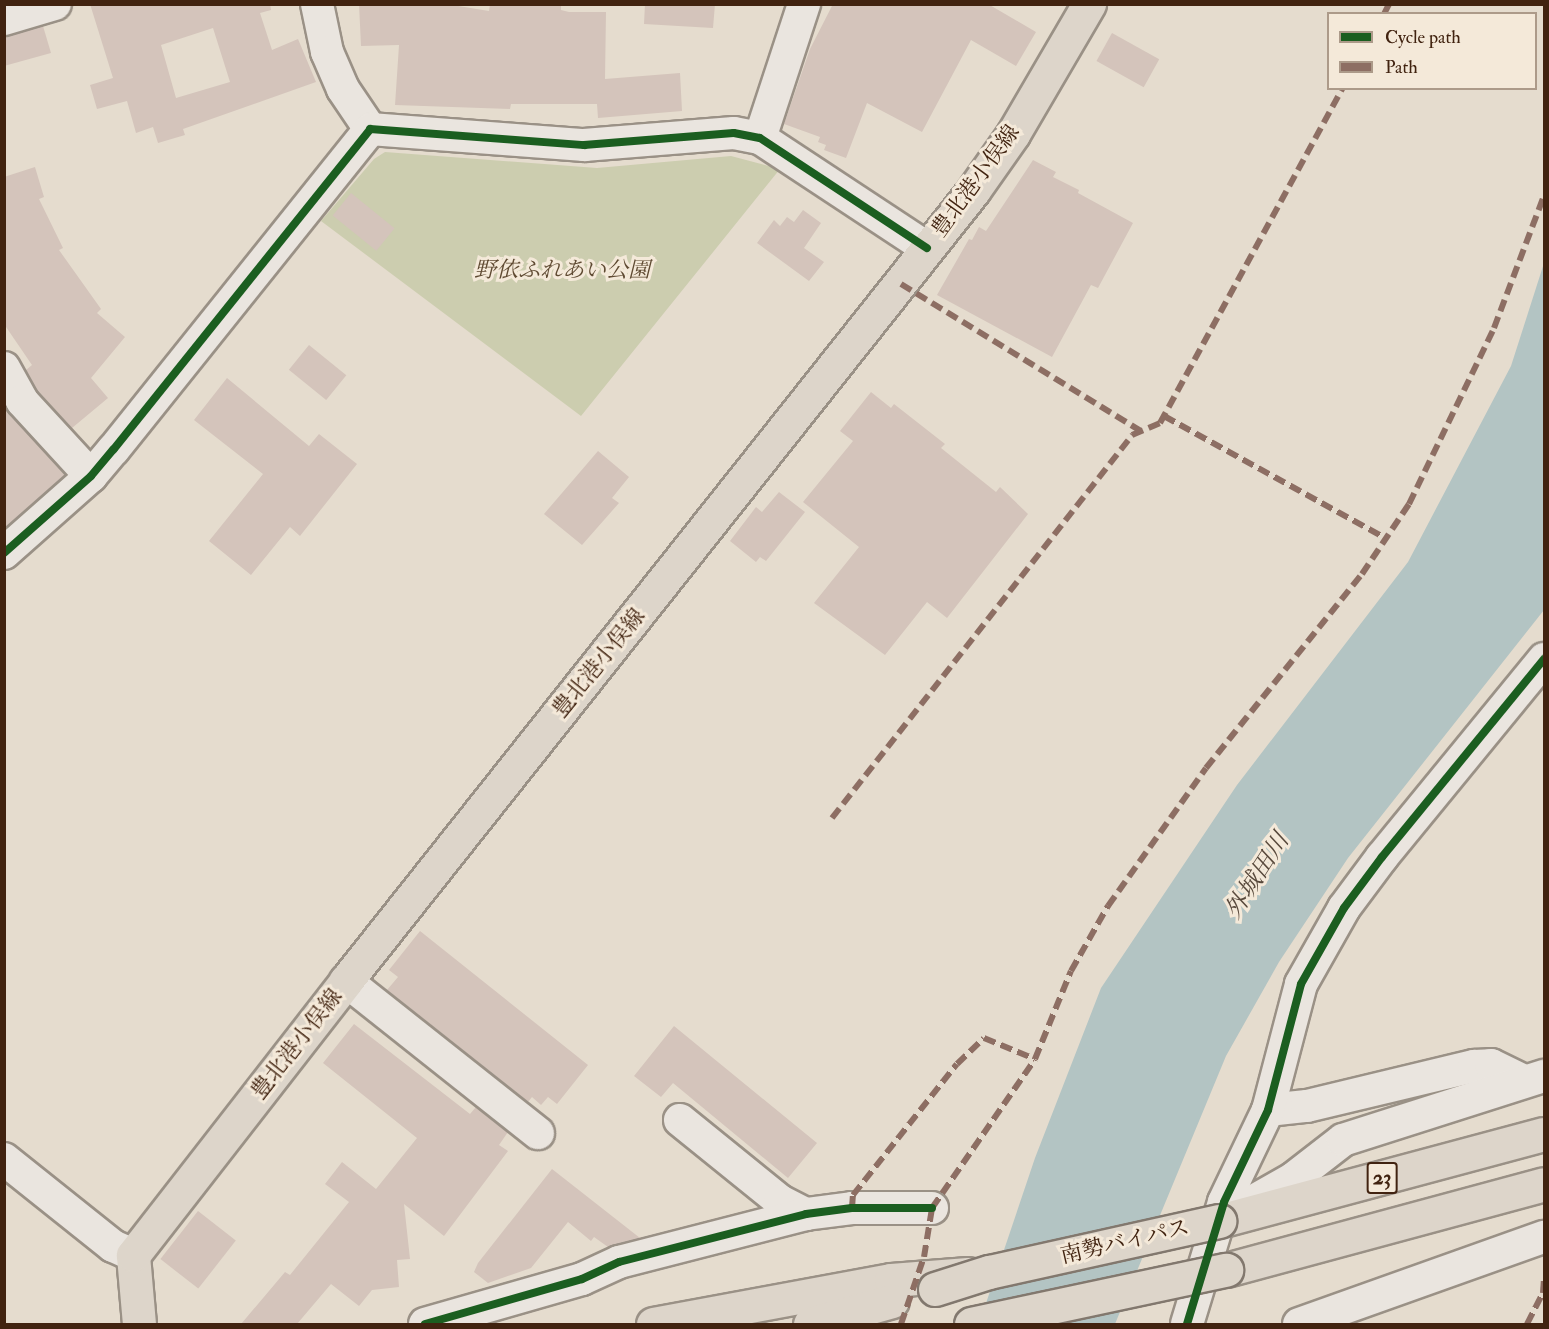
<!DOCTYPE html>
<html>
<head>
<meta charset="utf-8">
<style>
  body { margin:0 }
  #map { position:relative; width:1549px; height:1329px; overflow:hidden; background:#e5dcce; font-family:"IM FELL Double Pica","Noto Serif JP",serif }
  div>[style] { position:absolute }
  .green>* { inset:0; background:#cccdaf }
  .water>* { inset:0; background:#b3c4c3 }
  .building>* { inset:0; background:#d4c4bb; transform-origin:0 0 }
  .roads { filter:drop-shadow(2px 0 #9a9186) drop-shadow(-2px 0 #9a9186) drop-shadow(0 2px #9a9186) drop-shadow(0 -2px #9a9186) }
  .minor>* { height:32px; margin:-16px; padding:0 16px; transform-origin:16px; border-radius:16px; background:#eae5df }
  .major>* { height:33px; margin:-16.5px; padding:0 16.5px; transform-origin:16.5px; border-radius:16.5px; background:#ddd5ca }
  .highway>* { height:33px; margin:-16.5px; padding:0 16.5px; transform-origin:16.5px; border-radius:16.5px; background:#ddd5ca }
  .bridges { filter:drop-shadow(2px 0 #82786e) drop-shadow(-2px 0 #82786e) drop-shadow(0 2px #82786e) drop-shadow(0 -2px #82786e) }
  .highway-bridge>* { height:33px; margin:-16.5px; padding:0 16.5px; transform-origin:16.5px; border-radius:16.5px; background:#ddd5ca }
  .quiet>* { height:6px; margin-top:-3px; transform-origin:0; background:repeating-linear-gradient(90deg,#8d6e63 0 12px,transparent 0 18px) }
  .cycleway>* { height:8px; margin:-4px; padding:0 4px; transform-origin:4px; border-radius:4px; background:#1b5e20 }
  span { translate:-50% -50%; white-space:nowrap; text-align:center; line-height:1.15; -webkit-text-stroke:6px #f4e9d9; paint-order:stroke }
  .shield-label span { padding:2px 4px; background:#f4e9d9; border:2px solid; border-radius:4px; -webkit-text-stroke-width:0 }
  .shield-label { font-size:21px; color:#412310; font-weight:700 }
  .street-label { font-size:22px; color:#412310 }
  .park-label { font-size:22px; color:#5f4a32; font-style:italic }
  .water-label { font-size:24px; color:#58493c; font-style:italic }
  .frame { position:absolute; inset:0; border:6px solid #412310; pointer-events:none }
  .legend { position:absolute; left:1327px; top:12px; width:210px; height:78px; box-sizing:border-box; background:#f4e9d9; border:2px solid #ac9a89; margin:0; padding:8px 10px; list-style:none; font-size:18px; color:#412310 }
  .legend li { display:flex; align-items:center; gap:12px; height:30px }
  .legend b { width:30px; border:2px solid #ac9a89 }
</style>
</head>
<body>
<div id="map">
  <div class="green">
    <i style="clip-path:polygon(385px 152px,597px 168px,731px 156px,780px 169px,581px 416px,321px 221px,374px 159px)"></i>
  </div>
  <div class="water">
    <i style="clip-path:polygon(1544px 263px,1544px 610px,1348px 858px,1279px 962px,1226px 1056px,1115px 1324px,979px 1324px,1035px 1158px,1101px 988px,1237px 785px,1408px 562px,1511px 366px)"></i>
  </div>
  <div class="building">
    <i style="clip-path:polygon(evenodd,90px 4px,270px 4px,271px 10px,260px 13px,272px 50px,298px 39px,316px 82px,183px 129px,185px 135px,158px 143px,153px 127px,136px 133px,127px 101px,97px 109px,90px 85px,113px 78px,90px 4px,213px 28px,230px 82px,176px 98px,161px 45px,213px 28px)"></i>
    <i style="clip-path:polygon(359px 4px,446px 4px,489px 11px,490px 4px,561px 4px,561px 10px,569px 12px,606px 12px,605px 79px,680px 73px,682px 111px,598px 118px,597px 104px,511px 104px,510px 109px,395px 105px,399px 45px,361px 46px)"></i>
    <i style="clip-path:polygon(645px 4px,715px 4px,713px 28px,644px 24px)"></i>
    <i style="clip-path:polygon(833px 4px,988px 4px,1036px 32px,1016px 66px,971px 40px,922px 132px,867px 103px,846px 158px,824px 150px,826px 145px,818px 142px,820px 137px,784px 124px,810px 49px)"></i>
    <i style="clip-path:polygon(43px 26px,51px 53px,4px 66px,4px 36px)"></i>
    <i style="left:1112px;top:33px;width:54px;height:32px;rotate:29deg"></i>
    <i style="clip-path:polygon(1033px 160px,1056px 172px,1053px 177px,1079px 190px,1078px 193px,1133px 223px,1098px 288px,1091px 285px,1052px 357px,937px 295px,969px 239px,972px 240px,979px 227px,986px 231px)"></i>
    <i style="clip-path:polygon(35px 167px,44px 197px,39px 199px,63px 248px,59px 250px,101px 309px,97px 313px,125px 337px,91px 378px,108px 398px,72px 428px,37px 390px,26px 370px,32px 365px,4px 324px,4px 177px)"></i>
    <i style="left:351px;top:193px;width:56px;height:29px;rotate:39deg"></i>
    <i style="clip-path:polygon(803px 210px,821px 223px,804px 248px,824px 262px,809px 281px,757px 243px,774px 220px,780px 226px,787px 217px,794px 222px)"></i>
    <i style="left:309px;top:345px;width:48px;height:32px;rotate:39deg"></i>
    <i style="clip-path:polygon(227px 378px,309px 446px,319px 434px,357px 464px,300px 536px,290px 527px,251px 575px,209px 541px,263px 474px,194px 420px)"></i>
    <i style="clip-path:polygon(871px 392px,891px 408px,894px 404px,945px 444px,941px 448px,996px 492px,1000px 487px,1028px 514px,947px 618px,927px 602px,885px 655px,814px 603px,859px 547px,803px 502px,853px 441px,840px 431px)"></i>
    <i style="clip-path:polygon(4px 406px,65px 475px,4px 529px)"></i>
    <i style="clip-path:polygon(598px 451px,629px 477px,612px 498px,619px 503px,582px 545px,544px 514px)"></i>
    <i style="clip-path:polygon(779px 492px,805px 512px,766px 561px,760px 557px,756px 562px,730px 541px,756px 507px,762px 512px)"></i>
    <i style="clip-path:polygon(420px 931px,588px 1065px,557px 1104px,548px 1097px,541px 1105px,532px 1097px,528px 1102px,387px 990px,398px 977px,389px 970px)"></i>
    <i style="clip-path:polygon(354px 1024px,470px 1114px,476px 1107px,508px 1132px,499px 1145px,508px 1151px,444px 1236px,404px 1204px,410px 1259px,397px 1260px,399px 1287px,372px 1290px,359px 1306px,331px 1284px,297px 1324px,241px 1324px,285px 1272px,290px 1275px,349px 1202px,325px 1184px,342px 1162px,376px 1189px,417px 1138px,323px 1063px)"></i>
    <i style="clip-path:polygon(674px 1026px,817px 1143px,788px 1178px,673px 1083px,661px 1097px,634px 1076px)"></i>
    <i style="clip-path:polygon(552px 1169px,640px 1238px,608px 1247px,594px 1237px,591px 1241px,568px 1222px,531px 1268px,488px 1283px,474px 1272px,478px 1263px)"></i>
    <i style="left:198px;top:1211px;width:48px;height:61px;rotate:38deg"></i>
  </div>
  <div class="roads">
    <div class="minor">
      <i style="left:317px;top:4px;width:49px;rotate:78.2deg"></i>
      <i style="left:327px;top:52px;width:40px;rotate:66.6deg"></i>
      <i style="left:343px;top:89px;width:48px;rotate:56deg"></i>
      <i style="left:4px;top:19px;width:53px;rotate:-16.4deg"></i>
      <i style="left:370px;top:129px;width:215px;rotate:4.3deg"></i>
      <i style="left:584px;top:145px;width:150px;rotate:-4.6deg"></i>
      <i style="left:734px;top:133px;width:26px;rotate:11deg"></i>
      <i style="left:760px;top:138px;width:200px;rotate:33.4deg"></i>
      <i style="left:760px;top:138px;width:141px;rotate:-71.8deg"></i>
      <i style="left:4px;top:368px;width:38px;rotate:61deg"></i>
      <i style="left:22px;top:401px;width:102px;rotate:47.4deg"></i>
      <i style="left:4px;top:553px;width:116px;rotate:-41.5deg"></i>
      <i style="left:91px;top:476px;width:35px;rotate:-50deg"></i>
      <i style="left:114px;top:449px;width:410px;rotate:-51.3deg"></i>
      <i style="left:346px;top:981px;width:245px;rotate:38.4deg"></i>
      <i style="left:1268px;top:1110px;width:39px;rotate:-6deg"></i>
      <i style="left:1307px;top:1106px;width:172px;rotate:-13.5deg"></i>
      <i style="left:1474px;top:1066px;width:17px;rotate:-3deg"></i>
      <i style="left:1491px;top:1065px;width:37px;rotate:26deg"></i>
      <i style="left:680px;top:1120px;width:129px;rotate:39deg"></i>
      <i style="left:780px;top:1201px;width:29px;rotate:27deg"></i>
      <i style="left:4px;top:1159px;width:139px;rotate:38.6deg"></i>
      <i style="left:113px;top:1246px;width:22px;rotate:24deg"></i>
      <i style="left:1238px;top:1210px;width:64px;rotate:-29.7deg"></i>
      <i style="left:1294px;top:1178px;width:62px;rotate:-37.8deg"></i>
      <i style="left:1343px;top:1140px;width:211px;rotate:-17.7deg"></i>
      <i style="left:425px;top:1324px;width:163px;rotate:-16deg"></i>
      <i style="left:582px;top:1279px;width:41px;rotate:-24.7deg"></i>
      <i style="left:619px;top:1262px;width:193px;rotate:-14.4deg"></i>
      <i style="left:806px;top:1214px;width:46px;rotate:-7.4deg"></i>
      <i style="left:852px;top:1208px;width:80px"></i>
      <i style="left:1187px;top:1324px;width:127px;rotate:-73.1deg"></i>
      <i style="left:1224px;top:1202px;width:102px;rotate:-64.4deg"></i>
      <i style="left:1268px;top:1110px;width:130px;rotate:-75.3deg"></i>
      <i style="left:1301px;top:984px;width:87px;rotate:-60.5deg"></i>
      <i style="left:1344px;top:908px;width:64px;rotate:-53.3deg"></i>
      <i style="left:1382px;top:857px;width:256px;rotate:-50.7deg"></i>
      <i style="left:1299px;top:1324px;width:260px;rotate:-19.6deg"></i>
    </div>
    <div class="major">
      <i style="left:139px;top:1324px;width:69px;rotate:-95deg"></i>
      <i style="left:133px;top:1255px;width:347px;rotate:-52.1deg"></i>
      <i style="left:346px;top:981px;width:1009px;rotate:-51.56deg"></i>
      <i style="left:973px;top:191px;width:70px;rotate:-54.9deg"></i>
      <i style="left:1013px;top:134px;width:151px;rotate:-59.7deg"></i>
    </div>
    <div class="highway">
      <i style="left:1219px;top:1221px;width:336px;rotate:-15deg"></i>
      <i style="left:1226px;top:1270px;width:329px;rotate:-15.1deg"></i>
      <i style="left:653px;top:1324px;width:242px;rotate:-10.5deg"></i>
      <i style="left:891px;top:1280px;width:77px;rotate:-4.5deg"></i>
      <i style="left:810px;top:1324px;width:85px;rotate:-15.7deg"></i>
    </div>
  </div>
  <div class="bridges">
    <div class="highway-bridge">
      <i style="left:935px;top:1289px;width:57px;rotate:-17.5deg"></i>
      <i style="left:989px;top:1272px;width:236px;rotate:-12.5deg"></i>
      <i style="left:971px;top:1324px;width:261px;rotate:-12deg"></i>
    </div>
  </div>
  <div class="quiet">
    <i style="left:1384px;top:14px;width:11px;rotate:-63deg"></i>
    <i style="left:901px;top:284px;width:281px;rotate:31.5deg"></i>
    <i style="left:1164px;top:416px;width:255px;rotate:28.9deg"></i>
    <i style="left:832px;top:818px;width:487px;rotate:-51.9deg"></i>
    <i style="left:1132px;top:435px;width:30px;rotate:-23deg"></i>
    <i style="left:1160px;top:423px;width:382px;rotate:-61.4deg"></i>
    <i style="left:852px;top:1208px;width:13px;rotate:-86deg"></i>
    <i style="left:853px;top:1195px;width:167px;rotate:-51.6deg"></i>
    <i style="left:957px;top:1064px;width:37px;rotate:-44deg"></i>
    <i style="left:984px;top:1038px;width:55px;rotate:22.4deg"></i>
    <i style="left:901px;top:1324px;width:71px;rotate:-71.1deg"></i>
    <i style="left:924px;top:1257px;width:50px;rotate:-80.7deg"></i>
    <i style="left:932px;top:1208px;width:181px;rotate:-55.3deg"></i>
    <i style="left:1035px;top:1059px;width:95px;rotate:-67.8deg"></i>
    <i style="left:1071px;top:971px;width:75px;rotate:-60.4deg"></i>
    <i style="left:1108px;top:906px;width:169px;rotate:-54.6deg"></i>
    <i style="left:1206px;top:768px;width:249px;rotate:-51.2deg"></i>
    <i style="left:1362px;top:574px;width:84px;rotate:-56.1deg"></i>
    <i style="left:1409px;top:504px;width:195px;rotate:-64.2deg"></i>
    <i style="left:1494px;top:328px;width:141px;rotate:-69.3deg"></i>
    <i style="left:1527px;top:1324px;width:35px;rotate:-63deg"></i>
    <i style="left:1543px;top:1293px;width:13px;rotate:-86deg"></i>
  </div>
  <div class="cycleway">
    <i style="left:4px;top:553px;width:116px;rotate:-41.5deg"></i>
    <i style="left:91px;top:476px;width:35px;rotate:-50deg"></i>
    <i style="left:114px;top:449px;width:410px;rotate:-51.3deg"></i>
    <i style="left:370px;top:129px;width:215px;rotate:4.3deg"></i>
    <i style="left:584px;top:145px;width:150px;rotate:-4.6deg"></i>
    <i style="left:734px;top:133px;width:26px;rotate:11deg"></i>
    <i style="left:760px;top:138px;width:200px;rotate:33.4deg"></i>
    <i style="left:425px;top:1324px;width:163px;rotate:-16deg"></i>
    <i style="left:582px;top:1279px;width:41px;rotate:-24.7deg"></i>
    <i style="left:619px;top:1262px;width:193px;rotate:-14.4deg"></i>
    <i style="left:806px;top:1214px;width:46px;rotate:-7.4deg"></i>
    <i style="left:852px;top:1208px;width:80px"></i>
    <i style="left:1187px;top:1324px;width:127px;rotate:-73.1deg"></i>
    <i style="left:1224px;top:1202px;width:102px;rotate:-64.4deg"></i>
    <i style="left:1268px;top:1110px;width:130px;rotate:-75.3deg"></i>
    <i style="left:1301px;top:984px;width:87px;rotate:-60.5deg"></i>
    <i style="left:1344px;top:908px;width:64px;rotate:-53.3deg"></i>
    <i style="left:1382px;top:857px;width:256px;rotate:-50.7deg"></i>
  </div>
  <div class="shield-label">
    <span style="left:1382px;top:1178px">23</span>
  </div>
  <div class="street-label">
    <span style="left:976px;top:181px;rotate:-54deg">豊北港小俣線</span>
    <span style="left:599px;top:663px;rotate:-51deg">豊北港小俣線</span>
    <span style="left:297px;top:1044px;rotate:-52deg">豊北港小俣線</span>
    <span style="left:1125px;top:1242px;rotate:-13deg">南勢バイパス</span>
  </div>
  <div class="park-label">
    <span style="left:562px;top:271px">野依ふれあい公園</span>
  </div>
  <div class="water-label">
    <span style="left:1257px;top:876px;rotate:-57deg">外城田川</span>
  </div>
  <div class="frame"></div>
  <ul class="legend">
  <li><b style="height:8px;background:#1b5e20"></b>Cycle path</li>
  <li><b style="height:8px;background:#8d6e63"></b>Path</li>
  </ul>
</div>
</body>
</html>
